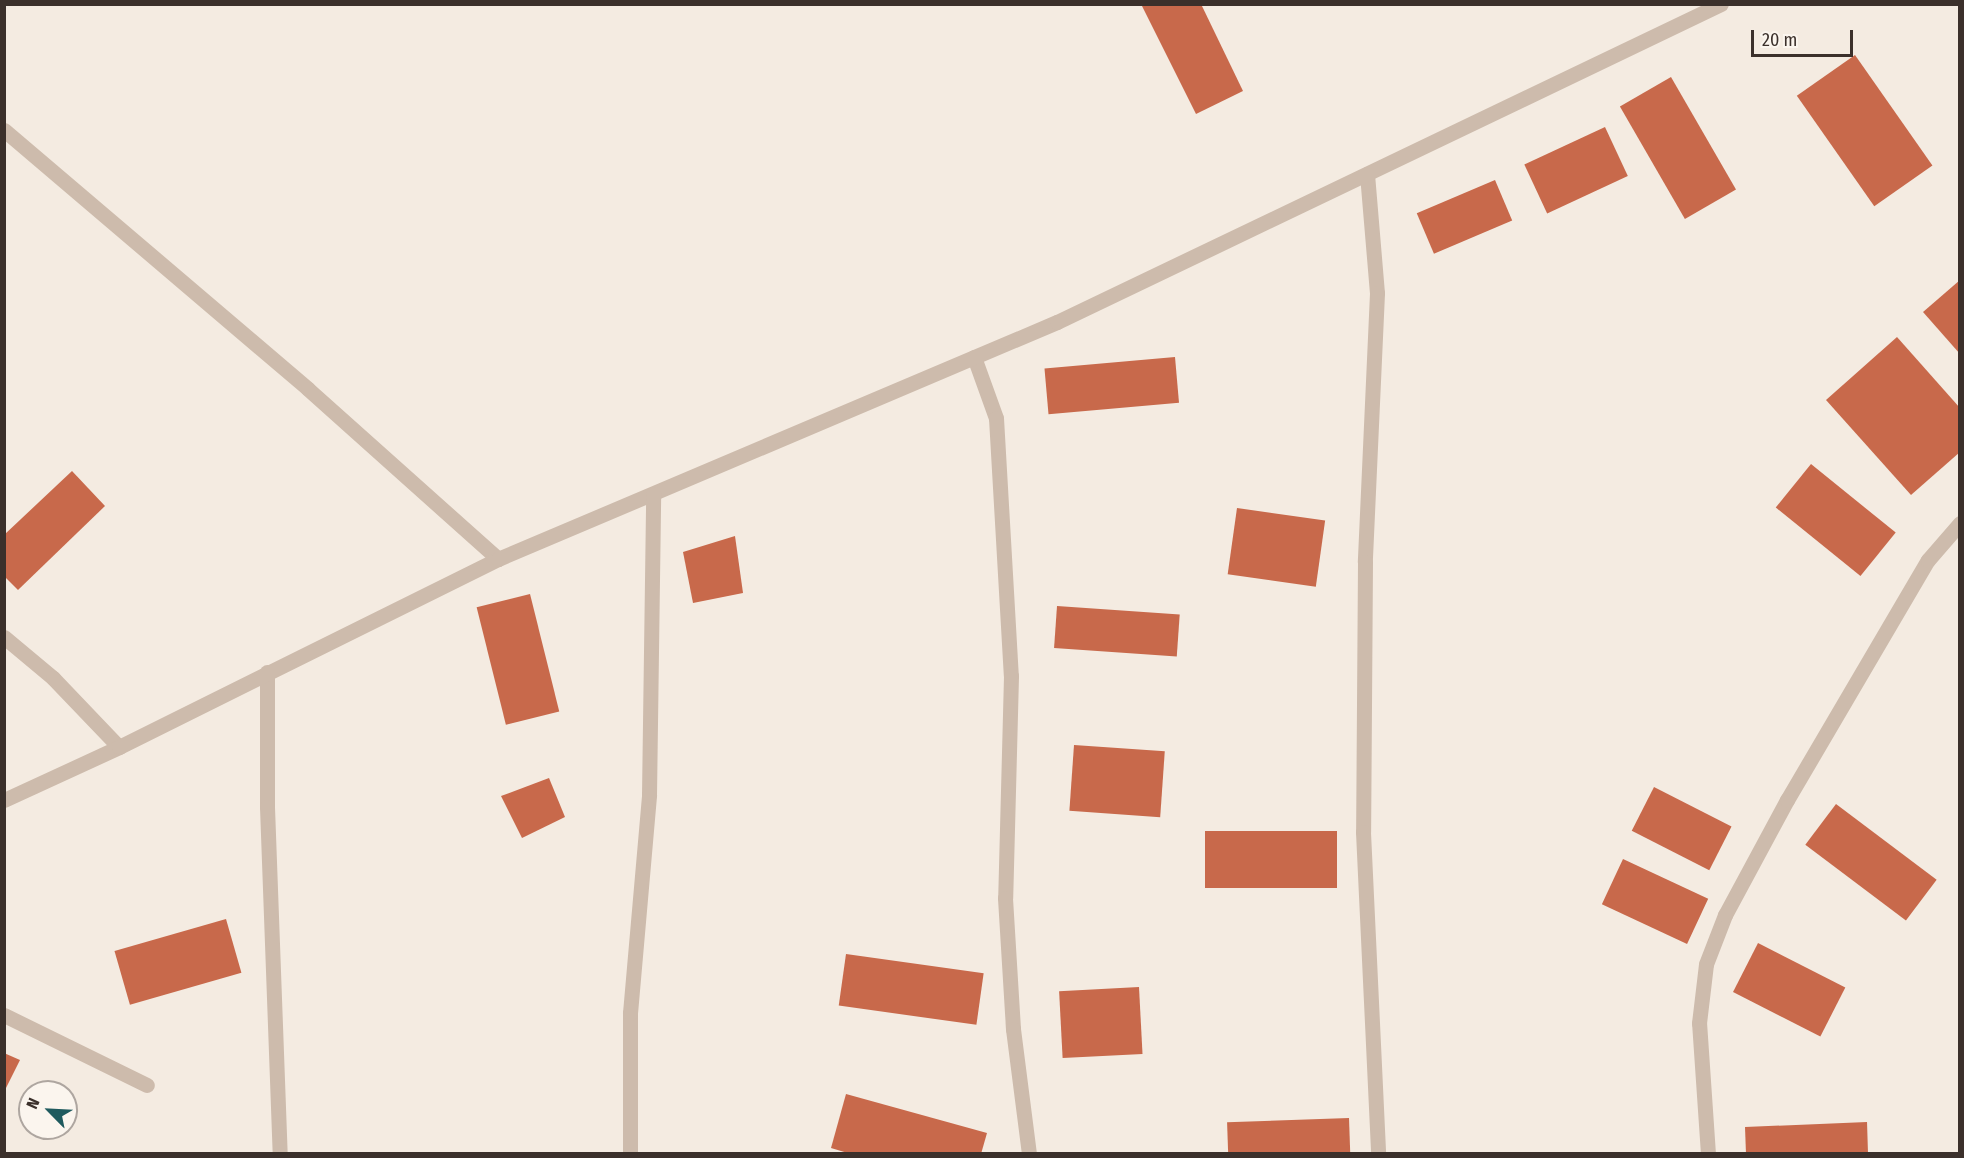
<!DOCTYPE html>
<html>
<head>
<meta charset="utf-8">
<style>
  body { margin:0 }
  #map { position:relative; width:1964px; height:1158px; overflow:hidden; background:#f4ebe1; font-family:"Fira Sans Condensed",sans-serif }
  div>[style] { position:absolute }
  .building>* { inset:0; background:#c8694b; transform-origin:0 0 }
  .minor>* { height:15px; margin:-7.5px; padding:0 7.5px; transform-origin:7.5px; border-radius:7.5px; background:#cdbbac }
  span { translate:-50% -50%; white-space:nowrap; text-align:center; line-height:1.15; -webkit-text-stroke:4.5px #fbf5ee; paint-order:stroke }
  .frame { position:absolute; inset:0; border:6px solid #3b302b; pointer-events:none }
  .north { position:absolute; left:18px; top:1080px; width:60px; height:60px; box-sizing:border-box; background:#fbf5ee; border:2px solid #aea6a0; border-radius:50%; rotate:294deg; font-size:16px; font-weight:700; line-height:24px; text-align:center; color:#3b302b }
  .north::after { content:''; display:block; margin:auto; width:21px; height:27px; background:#1f5a5e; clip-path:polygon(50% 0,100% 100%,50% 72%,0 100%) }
  .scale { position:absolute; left:1751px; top:30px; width:102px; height:27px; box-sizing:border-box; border:3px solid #3b302b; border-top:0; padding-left:8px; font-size:18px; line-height:21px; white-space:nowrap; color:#3b302b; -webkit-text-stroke:4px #fbf5ee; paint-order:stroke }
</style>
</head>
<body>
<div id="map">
  <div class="building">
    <i style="clip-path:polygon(1141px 4px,1201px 4px,1243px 91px,1196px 114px)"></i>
    <i style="left:1855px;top:55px;width:135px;height:71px;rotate:55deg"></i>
    <i style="left:1671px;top:77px;width:130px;height:59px;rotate:60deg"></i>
    <i style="left:1605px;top:127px;width:54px;height:89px;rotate:65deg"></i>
    <i style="left:1495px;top:180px;width:44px;height:85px;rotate:67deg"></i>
    <i style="clip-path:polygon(1960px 280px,1960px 354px,1923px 312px)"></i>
    <i style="clip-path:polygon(1897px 337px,1960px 408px,1960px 452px,1911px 495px,1826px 400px)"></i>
    <i style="left:1175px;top:357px;width:46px;height:131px;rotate:85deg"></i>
    <i style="left:1811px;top:464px;width:109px;height:56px;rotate:39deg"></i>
    <i style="clip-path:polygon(72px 471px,105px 506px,18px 590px,4px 576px,4px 535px)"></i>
    <i style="left:1237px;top:508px;width:89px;height:67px;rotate:8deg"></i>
    <i style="clip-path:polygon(735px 536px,743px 593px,693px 603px,683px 552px)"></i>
    <i style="left:530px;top:594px;width:121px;height:55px;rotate:76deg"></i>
    <i style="left:1057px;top:606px;width:123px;height:42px;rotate:4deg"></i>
    <i style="left:1074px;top:745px;width:91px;height:66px;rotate:4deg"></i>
    <i style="clip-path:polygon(549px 778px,565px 817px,522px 838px,501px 796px)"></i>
    <i style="left:1654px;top:787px;width:87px;height:49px;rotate:27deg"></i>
    <i style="left:1836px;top:804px;width:126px;height:51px;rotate:37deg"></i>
    <i style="left:1205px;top:831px;width:132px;height:57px"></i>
    <i style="left:1623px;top:859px;width:94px;height:50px;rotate:25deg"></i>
    <i style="left:226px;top:919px;width:56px;height:116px;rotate:74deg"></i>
    <i style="left:1758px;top:943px;width:98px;height:55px;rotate:27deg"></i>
    <i style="left:846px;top:954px;width:139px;height:52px;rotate:8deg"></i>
    <i style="left:1139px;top:987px;width:67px;height:80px;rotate:87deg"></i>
    <i style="clip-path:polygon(4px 1053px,20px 1060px,4px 1092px)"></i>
    <i style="clip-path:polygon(846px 1094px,987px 1133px,981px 1154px,851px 1154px,831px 1148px)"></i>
    <i style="left:1349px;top:1118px;width:36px;height:122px;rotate:88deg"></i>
    <i style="clip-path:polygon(1867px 1122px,1868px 1154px,1746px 1154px,1745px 1127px)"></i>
  </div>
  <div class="minor">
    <i style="left:4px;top:130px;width:399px;rotate:40.4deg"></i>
    <i style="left:308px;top:389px;width:255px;rotate:41.8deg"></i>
    <i style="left:1367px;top:174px;width:119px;rotate:85.2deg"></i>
    <i style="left:1377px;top:293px;width:269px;rotate:92.6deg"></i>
    <i style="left:1365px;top:562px;width:270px;rotate:90.4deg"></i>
    <i style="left:1363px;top:832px;width:322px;rotate:87.3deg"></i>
    <i style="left:974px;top:357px;width:65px;rotate:70.2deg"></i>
    <i style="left:996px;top:418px;width:258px;rotate:86.7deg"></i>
    <i style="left:1011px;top:676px;width:222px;rotate:91.5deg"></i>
    <i style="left:1005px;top:898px;width:131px;rotate:86.5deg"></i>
    <i style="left:1013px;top:1029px;width:126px;rotate:82.7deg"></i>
    <i style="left:4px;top:637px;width:64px;rotate:39.9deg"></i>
    <i style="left:53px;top:678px;width:95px;rotate:46.3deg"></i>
    <i style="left:267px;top:672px;width:135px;rotate:90deg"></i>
    <i style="left:267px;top:807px;width:347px;rotate:87.9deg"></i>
    <i style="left:4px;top:800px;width:127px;rotate:-24.7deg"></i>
    <i style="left:119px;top:747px;width:423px;rotate:-26.4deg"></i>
    <i style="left:498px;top:559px;width:607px;rotate:-22.98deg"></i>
    <i style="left:1057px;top:322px;width:736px;rotate:-25.59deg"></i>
    <i style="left:4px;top:1015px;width:159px;rotate:26.1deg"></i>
    <i style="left:630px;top:1154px;width:141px;rotate:-90deg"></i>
    <i style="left:630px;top:1013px;width:219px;rotate:-85deg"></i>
    <i style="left:649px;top:795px;width:301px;rotate:-89.2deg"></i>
    <i style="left:1708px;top:1154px;width:131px;rotate:-93.9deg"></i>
    <i style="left:1699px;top:1023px;width:59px;rotate:-83.2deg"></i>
    <i style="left:1706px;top:964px;width:53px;rotate:-68.8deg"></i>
    <i style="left:1725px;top:915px;width:131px;rotate:-61.7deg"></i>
    <i style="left:1787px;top:800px;width:278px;rotate:-59.6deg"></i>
    <i style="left:1928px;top:560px;width:49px;rotate:-49.1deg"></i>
  </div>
  <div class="frame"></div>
  <div class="north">N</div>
  <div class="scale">20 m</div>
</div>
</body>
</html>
